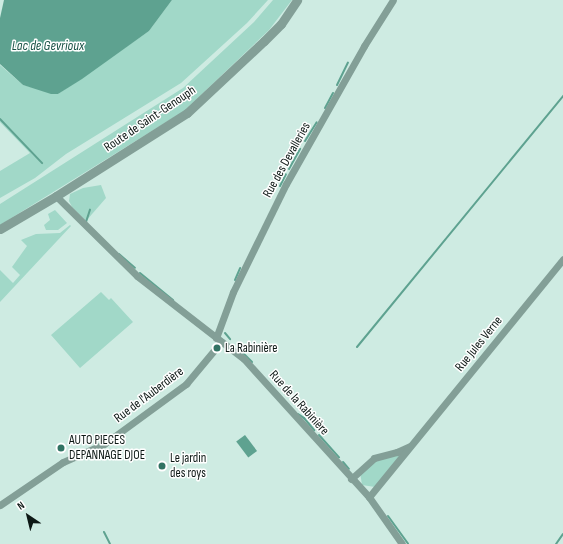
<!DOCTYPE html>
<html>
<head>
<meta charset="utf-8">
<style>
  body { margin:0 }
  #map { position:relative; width:563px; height:544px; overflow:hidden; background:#ceebe2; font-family:"Sofia Sans Condensed",sans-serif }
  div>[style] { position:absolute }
  .green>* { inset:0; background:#a1d8c8 }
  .water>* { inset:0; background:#5ea290; transform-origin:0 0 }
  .stream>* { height:2px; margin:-1px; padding:0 1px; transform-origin:1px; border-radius:1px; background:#5ea290 }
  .minor>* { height:7px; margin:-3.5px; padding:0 3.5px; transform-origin:3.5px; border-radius:3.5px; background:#839f97 }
  .tertiary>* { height:9px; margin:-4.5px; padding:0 4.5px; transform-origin:4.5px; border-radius:4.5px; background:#839f97 }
  .dots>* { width:11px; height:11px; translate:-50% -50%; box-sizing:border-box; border:2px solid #fff; border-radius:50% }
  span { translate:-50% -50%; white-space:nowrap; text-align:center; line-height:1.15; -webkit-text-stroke:3px #fff; paint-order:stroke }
  .street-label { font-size:13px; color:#0d1815 }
  .poi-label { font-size:13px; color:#0d1815 }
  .left { translate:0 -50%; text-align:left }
  .water-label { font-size:14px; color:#195245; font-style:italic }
  .north { position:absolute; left:8px; top:496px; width:40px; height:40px; -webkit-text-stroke:3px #fff; paint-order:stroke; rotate:325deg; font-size:11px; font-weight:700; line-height:16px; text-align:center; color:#0d1815 }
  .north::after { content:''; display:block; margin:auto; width:14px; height:18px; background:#0d1815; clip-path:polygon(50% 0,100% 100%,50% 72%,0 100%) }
</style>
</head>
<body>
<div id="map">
  <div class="green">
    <i style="clip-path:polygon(172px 0,268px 0,247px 23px,181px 83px,66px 154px,35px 178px,0 198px,0 171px,30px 153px,0 122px,0 65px,23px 85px,58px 94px,149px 31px)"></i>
    <i style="clip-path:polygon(273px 0,292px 0,269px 30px,184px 111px,0 225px,0 204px,183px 88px,254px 22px)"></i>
    <i style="clip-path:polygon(101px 185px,106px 198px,86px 221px,72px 207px,69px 201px,70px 194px,83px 188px)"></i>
    <i style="clip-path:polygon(55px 210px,67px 223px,58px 230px,46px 230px,44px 225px,50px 220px,48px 214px)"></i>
    <i style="clip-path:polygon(70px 225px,71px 226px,0 302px,0 270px,13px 283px,20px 275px,12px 267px,27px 246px,21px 240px,36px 234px,60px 233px)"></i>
    <i style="clip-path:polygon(101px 292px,109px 300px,111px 298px,133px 322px,80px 368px,51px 335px)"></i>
    <i style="clip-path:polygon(401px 454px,375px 487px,362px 485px,360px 472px,372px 462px)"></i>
  </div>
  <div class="water">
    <i style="clip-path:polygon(4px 0,172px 0,149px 31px,82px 79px,58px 94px,51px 94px,23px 85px,0 64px,0 18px)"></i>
    <i style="left:245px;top:435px;width:20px;height:11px;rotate:53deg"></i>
  </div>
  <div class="stream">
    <i style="left:337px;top:85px;width:25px;rotate:-64deg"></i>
    <i style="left:325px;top:108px;width:17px;rotate:-62deg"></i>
    <i style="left:0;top:119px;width:61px;rotate:46.3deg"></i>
    <i style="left:305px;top:141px;width:22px;rotate:-58deg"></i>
    <i style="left:289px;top:169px;width:23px;rotate:-61deg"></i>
    <i style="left:280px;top:186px;width:13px;rotate:-63deg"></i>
    <i style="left:86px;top:222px;width:13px;rotate:-72deg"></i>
    <i style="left:119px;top:254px;width:21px;rotate:41deg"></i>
    <i style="left:140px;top:273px;width:43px;rotate:39.3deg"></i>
    <i style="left:235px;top:280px;width:13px;rotate:-67deg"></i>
    <i style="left:225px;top:333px;width:8px;rotate:50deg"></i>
    <i style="left:357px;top:347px;width:325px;rotate:-50.6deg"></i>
    <i style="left:240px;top:350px;width:17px;rotate:45deg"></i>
    <i style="left:298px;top:414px;width:7px;rotate:34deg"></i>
    <i style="left:304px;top:418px;width:16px;rotate:50deg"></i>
    <i style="left:319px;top:435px;width:30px;rotate:48deg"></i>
    <i style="left:343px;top:462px;width:9px;rotate:49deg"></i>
    <i style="left:388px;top:516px;width:34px;rotate:54deg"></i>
    <i style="left:104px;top:532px;width:13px;rotate:63deg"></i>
    <i style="left:556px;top:544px;width:12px;rotate:-55deg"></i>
  </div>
  <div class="minor">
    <i style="left:56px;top:196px;width:114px;rotate:44.6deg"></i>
    <i style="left:137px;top:276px;width:135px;rotate:37.8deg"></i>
    <i style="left:244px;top:359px;width:186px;rotate:47.8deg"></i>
    <i style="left:369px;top:497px;width:57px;rotate:54.9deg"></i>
    <i style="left:216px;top:338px;width:49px;rotate:-69.7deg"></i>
    <i style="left:233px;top:292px;width:120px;rotate:-63.9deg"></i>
    <i style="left:286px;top:184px;width:159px;rotate:-60.5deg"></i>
    <i style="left:364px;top:46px;width:54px;rotate:-57.8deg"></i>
    <i style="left:351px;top:479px;width:31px;rotate:-42deg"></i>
    <i style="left:374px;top:458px;width:24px;rotate:-15deg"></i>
    <i style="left:397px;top:452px;width:14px;rotate:-25deg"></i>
    <i style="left:369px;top:497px;width:307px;rotate:-50.8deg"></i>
    <i style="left:0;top:505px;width:76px;rotate:-34.3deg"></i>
    <i style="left:63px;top:462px;width:45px;rotate:-23.7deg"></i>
    <i style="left:104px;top:444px;width:102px;rotate:-36.2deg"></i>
    <i style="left:186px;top:384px;width:55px;rotate:-50.2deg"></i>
  </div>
  <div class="tertiary">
    <i style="left:0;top:229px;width:65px;rotate:-30.5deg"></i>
    <i style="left:56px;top:196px;width:155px;rotate:-32.4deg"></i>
    <i style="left:187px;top:113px;width:105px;rotate:-43.1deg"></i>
    <i style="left:264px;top:41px;width:24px;rotate:-45deg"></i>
    <i style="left:281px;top:24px;width:29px;rotate:-56deg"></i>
  </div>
  <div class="dots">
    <i style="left:217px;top:348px;background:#317363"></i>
    <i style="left:61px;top:448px;background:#317363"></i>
    <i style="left:162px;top:466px;background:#317363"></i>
  </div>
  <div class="street-label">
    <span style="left:150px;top:119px;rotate:-34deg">Route de Saint-Genouph</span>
    <span style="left:287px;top:160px;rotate:-61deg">Rue des Devalleries</span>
    <span style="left:479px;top:344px;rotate:-51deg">Rue Jules Verne</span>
    <span style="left:149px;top:395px;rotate:-37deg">Rue de l'Auberdière</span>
    <span style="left:299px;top:403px;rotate:48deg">Rue de la Rabinière</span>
  </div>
  <div class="poi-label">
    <span class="left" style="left:225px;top:348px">La Rabinière</span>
    <span class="left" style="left:69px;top:448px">AUTO PIECES<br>DEPANNAGE DJOE</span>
    <span class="left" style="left:170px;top:466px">Le jardin<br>des roys</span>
  </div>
  <div class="water-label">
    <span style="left:48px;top:46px">Lac de Gevrioux</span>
  </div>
  <div class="north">N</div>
</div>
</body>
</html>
